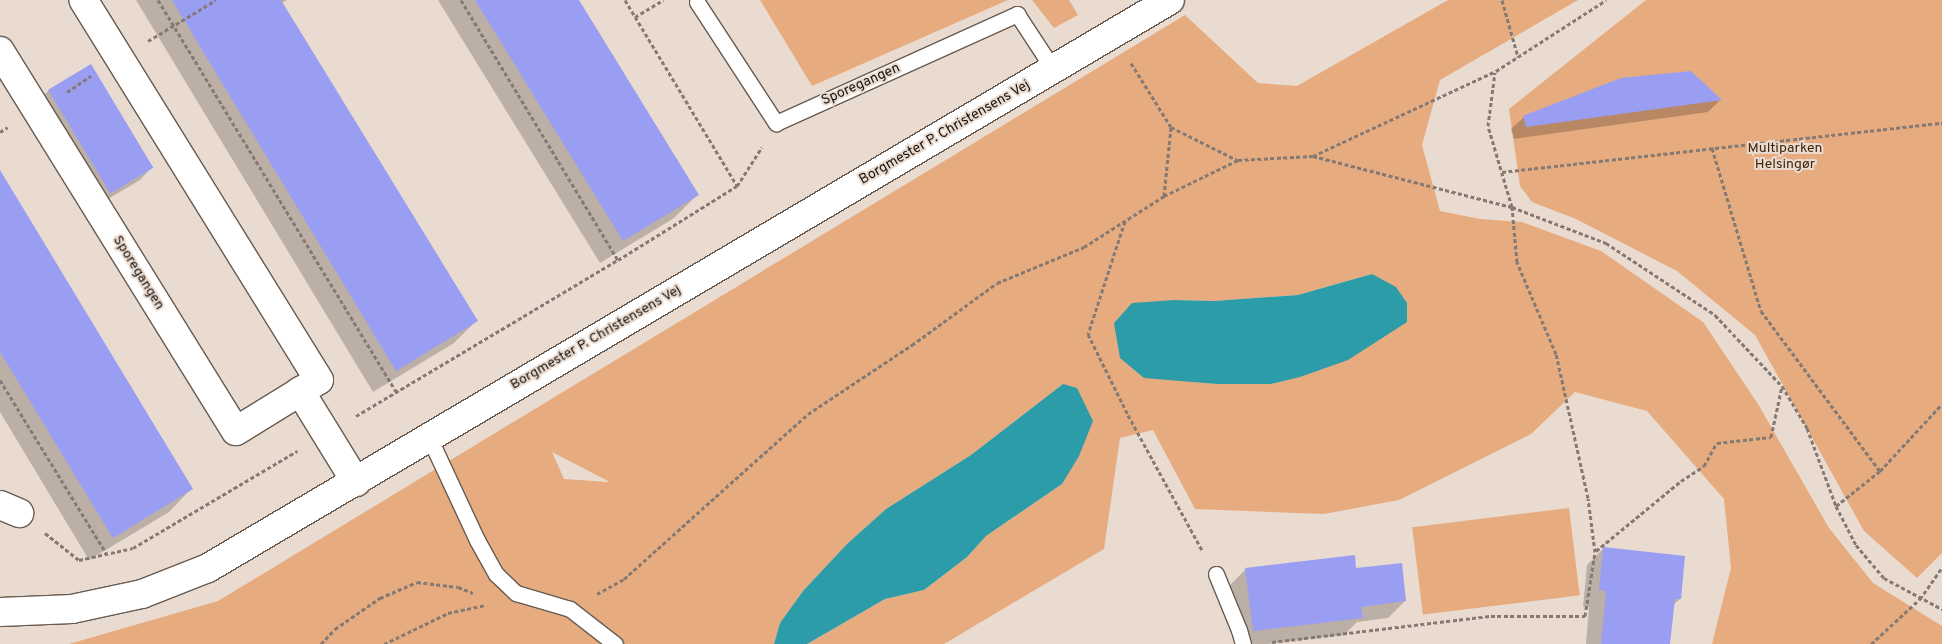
<!DOCTYPE html>
<html>
<head>
<meta charset="utf-8">
<style>
  body { margin:0 }
  #map { position:relative; width:1942px; height:644px; overflow:hidden; background:#eadbd0; font-family:Overpass,sans-serif }
  div>[style] { position:absolute }
  .green>* { inset:0; background:#e6ab7f; transform-origin:0 0 }
  .water>* { inset:0; background:#2c9ca9 }
  .shadow>* { inset:0; background:#0003 }
  .building>* { inset:0; background:#9a9ef3; transform-origin:0 0 }
  .path>* { height:3px; margin-top:-1.5px; transform-origin:0; background:repeating-linear-gradient(90deg,#857a73 0 4px,transparent 0 6.5px) }
  .roads { filter:drop-shadow(1px 0 #675b51) drop-shadow(-1px 0 #675b51) drop-shadow(0 1px #675b51) drop-shadow(0 -1px #675b51) }
  .service>* { height:15px; margin:-7.5px; padding:0 7.5px; transform-origin:7.5px; border-radius:7.5px; background:#fff }
  .minor>* { height:28px; margin:-14px; padding:0 14px; transform-origin:14px; border-radius:14px; background:#fff }
  span { translate:-50% -50%; white-space:nowrap; text-align:center; line-height:1.15; -webkit-text-stroke:4px #eadbd0; paint-order:stroke }
  .street-label { font-size:14px; color:#18130f }
  .park-label { font-size:14px; color:#432409 }
</style>
</head>
<body>
<div id="map">
  <div class="green">
    <i style="clip-path:polygon(760px 0,1008px 0,812px 86px)"></i>
    <i style="clip-path:polygon(1032px 0,1069px 0,1078px 15px,1054px 28px)"></i>
    <i style="clip-path:polygon(evenodd,1448px 0,1578px 0,1440px 80px,1422px 145px,1440px 211px,1480px 219px,1522px 222px,1601px 251px,1703px 322px,1758px 404px,1829px 528px,1873px 583px,1942px 626px,1942px 644px,1712px 644px,1731px 568px,1724px 499px,1647px 411px,1575px 392px,1531px 434px,1399px 500px,1324px 514px,1195px 509px,1153px 430px,1120px 438px,1104px 549px,944px 644px,807px 644px,885px 599px,924px 590px,967px 557px,986px 536px,1062px 484px,1063px 384px,971px 455px,886px 509px,847px 544px,803px 591px,780px 623px,774px 644px,69px 644px,218px 601px,1185px 15px,1258px 83px,1297px 86px,1448px 0,1372px 274px,1407px 322px,1381px 337px,1271px 384px,1217px 384px,1187px 381px,1174px 300px,1214px 301px,1298px 295px,1372px 274px,1448px 0,552px 452px,608px 481px,608px 482px,564px 479px,552px 452px)"></i>
    <i style="clip-path:polygon(1646px 0,1942px 0,1942px 553px,1917px 578px,1864px 531px,1755px 335px,1677px 271px,1576px 219px,1532px 202px,1520px 186px,1509px 109px)"></i>
    <i style="left:1569px;top:508px;width:88px;height:158px;rotate:83deg"></i>
  </div>
  <div class="water">
    <i style="clip-path:polygon(1372px 274px,1396px 287px,1407px 303px,1407px 322px,1348px 360px,1300px 377px,1271px 384px,1217px 384px,1144px 378px,1120px 358px,1114px 323px,1132px 303px,1174px 300px,1214px 301px,1298px 295px)"></i>
    <i style="clip-path:polygon(1063px 384px,1077px 388px,1093px 421px,1079px 456px,1062px 484px,986px 536px,967px 557px,924px 590px,885px 599px,807px 644px,774px 644px,780px 623px,803px 591px,847px 544px,886px 509px,971px 455px)"></i>
  </div>
  <div class="shadow">
    <i style="clip-path:polygon(136px 0,287px 0,282px 3px,476px 321px,454px 343px,373px 392px)"></i>
    <i style="clip-path:polygon(438px 0,577px 0,697px 195px,674px 218px,600px 263px)"></i>
    <i style="clip-path:polygon(90px 66px,152px 167px,140px 180px,98px 205px,36px 104px,48px 91px)"></i>
    <i style="clip-path:polygon(1720px 100px,1708px 112px,1514px 139px,1511px 129px,1524px 117px)"></i>
    <i style="clip-path:polygon(0 173px,191px 489px,169px 512px,89px 560px,0 412px)"></i>
    <i style="clip-path:polygon(1604px 548px,1680px 599px,1673px 605px,1669px 644px,1586px 644px,1589px 607px,1583px 607px,1587px 565px)"></i>
    <i style="clip-path:polygon(1245px 570px,1355px 570px,1405px 601px,1388px 618px,1357px 622px,1344px 635px,1267px 644px,1235px 644px,1228px 587px)"></i>
  </div>
  <div class="building">
    <i style="clip-path:polygon(172px 0,281px 0,478px 321px,396px 371px)"></i>
    <i style="clip-path:polygon(475px 0,579px 0,699px 195px,623px 241px)"></i>
    <i style="left:91px;top:64px;width:121px;height:50px;rotate:59deg"></i>
    <i style="clip-path:polygon(1691px 71px,1722px 100px,1526px 127px,1523px 116px,1621px 78px)"></i>
    <i style="clip-path:polygon(0 170px,193px 489px,113px 538px,0 352px)"></i>
    <i style="clip-path:polygon(1603px 547px,1685px 556px,1681px 599px,1675px 599px,1670px 644px,1601px 644px,1606px 591px,1599px 590px)"></i>
    <i style="clip-path:polygon(1355px 555px,1356px 568px,1402px 563px,1406px 601px,1361px 607px,1363px 618px,1253px 631px,1245px 568px)"></i>
  </div>
  <div class="path">
    <i style="left:158px;top:0;width:458px;rotate:58.7deg"></i>
    <i style="left:461px;top:0;width:304px;rotate:58.9deg"></i>
    <i style="left:625px;top:0;width:217px;rotate:58.9deg"></i>
    <i style="left:1502px;top:0;width:59px;rotate:74.3deg"></i>
    <i style="left:635px;top:17px;width:33px;rotate:-31deg"></i>
    <i style="left:148px;top:41px;width:79px;rotate:-31.1deg"></i>
    <i style="left:1131px;top:63px;width:75px;rotate:58deg"></i>
    <i style="left:1171px;top:127px;width:74px;rotate:26.6deg"></i>
    <i style="left:67px;top:92px;width:29px;rotate:-34deg"></i>
    <i style="left:0;top:132px;width:9px;rotate:-32deg"></i>
    <i style="left:1712px;top:148px;width:170px;rotate:73.3deg"></i>
    <i style="left:1761px;top:311px;width:199px;rotate:53.4deg"></i>
    <i style="left:1313px;top:156px;width:205px;rotate:14.4deg"></i>
    <i style="left:1512px;top:207px;width:101px;rotate:21deg"></i>
    <i style="left:1606px;top:243px;width:131px;rotate:33.4deg"></i>
    <i style="left:1715px;top:315px;width:98px;rotate:46.7deg"></i>
    <i style="left:1782px;top:386px;width:49px;rotate:59.2deg"></i>
    <i style="left:1807px;top:428px;width:83px;rotate:69.6deg"></i>
    <i style="left:1836px;top:506px;width:44px;rotate:62.9deg"></i>
    <i style="left:1856px;top:545px;width:43px;rotate:49.7deg"></i>
    <i style="left:1884px;top:578px;width:66px;rotate:28.1deg"></i>
    <i style="left:1502px;top:172px;width:443px;rotate:-6.4deg"></i>
    <i style="left:1164px;top:196px;width:69px;rotate:-84.2deg"></i>
    <i style="left:1125px;top:221px;width:119px;rotate:108.1deg"></i>
    <i style="left:1088px;top:334px;width:90px;rotate:63.7deg"></i>
    <i style="left:1128px;top:415px;width:154px;rotate:61.3deg"></i>
    <i style="left:0;top:380px;width:203px;rotate:58.5deg"></i>
    <i style="left:356px;top:416px;width:305px;rotate:-30.8deg"></i>
    <i style="left:618px;top:260px;width:140px;rotate:-31.9deg"></i>
    <i style="left:737px;top:186px;width:46px;rotate:-57.3deg"></i>
    <i style="left:1836px;top:506px;width:56px;rotate:-38.5deg"></i>
    <i style="left:1880px;top:471px;width:91px;rotate:-47.2deg"></i>
    <i style="left:45px;top:533px;width:43px;rotate:38.5deg"></i>
    <i style="left:79px;top:560px;width:55px;rotate:-12.5deg"></i>
    <i style="left:133px;top:548px;width:191px;rotate:-30.6deg"></i>
    <i style="left:1596px;top:551px;width:110px;rotate:-39.5deg"></i>
    <i style="left:1681px;top:481px;width:27px;rotate:-33deg"></i>
    <i style="left:1704px;top:466px;width:26px;rotate:-61deg"></i>
    <i style="left:1717px;top:443px;width:54px;rotate:-6.3deg"></i>
    <i style="left:1771px;top:437px;width:52px;rotate:-77.8deg"></i>
    <i style="left:597px;top:594px;width:31px;rotate:-29deg"></i>
    <i style="left:624px;top:579px;width:247px;rotate:-41.9deg"></i>
    <i style="left:808px;top:414px;width:125px;rotate:-33.6deg"></i>
    <i style="left:912px;top:345px;width:105px;rotate:-36.1deg"></i>
    <i style="left:997px;top:283px;width:94px;rotate:-22.5deg"></i>
    <i style="left:1084px;top:247px;width:95px;rotate:-32.5deg"></i>
    <i style="left:1164px;top:196px;width:82px;rotate:-25.9deg"></i>
    <i style="left:1238px;top:160px;width:75px;rotate:-3.1deg"></i>
    <i style="left:1313px;top:156px;width:202px;rotate:-24.9deg"></i>
    <i style="left:1496px;top:71px;width:131px;rotate:-32.8deg"></i>
    <i style="left:1272px;top:642px;width:221px;rotate:-6.8deg"></i>
    <i style="left:1491px;top:616px;width:94px"></i>
    <i style="left:1585px;top:616px;width:65px;rotate:-81.1deg"></i>
    <i style="left:1595px;top:552px;width:54px;rotate:-97.4deg"></i>
    <i style="left:1588px;top:498px;width:148px;rotate:-102.5deg"></i>
    <i style="left:1556px;top:354px;width:100px;rotate:-113deg"></i>
    <i style="left:1517px;top:262px;width:55px;rotate:-95.2deg"></i>
    <i style="left:1512px;top:207px;width:84px;rotate:-106.5deg"></i>
    <i style="left:1488px;top:126px;width:54px;rotate:-82.6deg"></i>
    <i style="left:321px;top:644px;width:21px;rotate:-47deg"></i>
    <i style="left:335px;top:629px;width:55px;rotate:-34.6deg"></i>
    <i style="left:380px;top:598px;width:40px;rotate:-23.4deg"></i>
    <i style="left:417px;top:582px;width:41px;rotate:7deg"></i>
    <i style="left:458px;top:587px;width:16px;rotate:22deg"></i>
    <i style="left:384px;top:644px;width:71px;rotate:-25.8deg"></i>
    <i style="left:448px;top:613px;width:39px;rotate:-12deg"></i>
    <i style="left:1871px;top:644px;width:67px;rotate:-42.6deg"></i>
    <i style="left:1920px;top:599px;width:38px;rotate:-55deg"></i>
  </div>
  <div class="roads">
    <div class="service">
      <i style="left:697px;top:2px;width:145px;rotate:56.9deg"></i>
      <i style="left:776px;top:123px;width:265px;rotate:-24.3deg"></i>
      <i style="left:1017px;top:14px;width:66px;rotate:56.8deg"></i>
      <i style="left:429px;top:437px;width:114px;rotate:65deg"></i>
      <i style="left:477px;top:540px;width:39px;rotate:61deg"></i>
      <i style="left:496px;top:574px;width:28px;rotate:44deg"></i>
      <i style="left:516px;top:593px;width:56px;rotate:16.5deg"></i>
      <i style="left:570px;top:609px;width:57px;rotate:37.9deg"></i>
      <i style="left:1216px;top:574px;width:61px;rotate:67.7deg"></i>
      <i style="left:1239px;top:630px;width:15px;rotate:74deg"></i>
    </div>
    <div class="minor">
      <i style="left:0;top:51px;width:447px;rotate:58.2deg"></i>
      <i style="left:236px;top:431px;width:97px;rotate:-31.6deg"></i>
      <i style="left:319px;top:380px;width:447px;rotate:-121.8deg"></i>
      <i style="left:300px;top:391px;width:107px;rotate:58.4deg"></i>
      <i style="left:0;top:505px;width:21px;rotate:23deg"></i>
      <i style="left:0;top:612px;width:72px;rotate:-2.4deg"></i>
      <i style="left:72px;top:609px;width:72px;rotate:-12.1deg"></i>
      <i style="left:142px;top:594px;width:71px;rotate:-21.5deg"></i>
      <i style="left:208px;top:568px;width:1117px;rotate:-30.56deg"></i>
    </div>
  </div>
  <div class="street-label">
    <span style="left:861px;top:85px;rotate:-24deg">Sporegangen</span>
    <span style="left:945px;top:133px;rotate:-30deg">Borgmester P. Christensens Vej</span>
    <span style="left:138px;top:273px;rotate:58deg">Sporegangen</span>
    <span style="left:596px;top:338px;rotate:-30deg">Borgmester P. Christensens Vej</span>
  </div>
  <div class="park-label">
    <span style="left:1785px;top:157px">Multiparken<br>Helsingør</span>
  </div>
</div>
</body>
</html>
